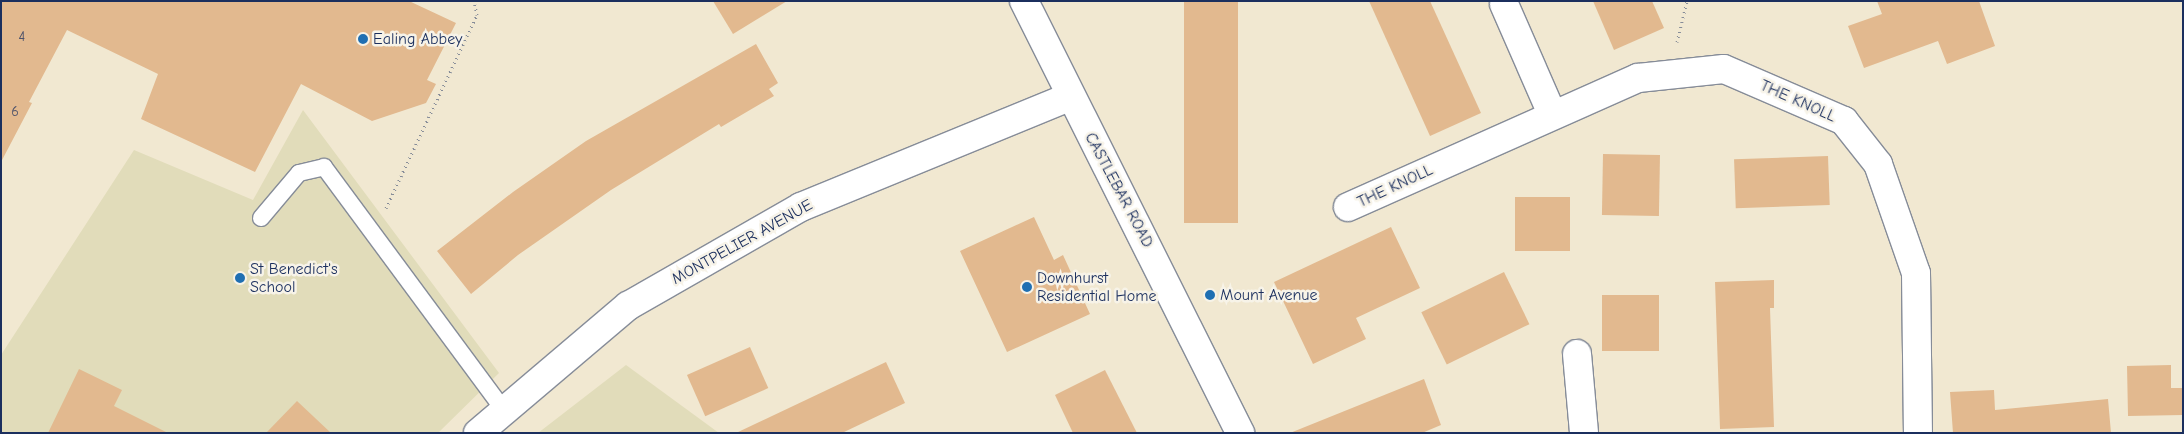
<!DOCTYPE html>
<html>
<head>
<meta charset="utf-8">
<style>
  body { margin:0 }
  #map { position:relative; width:2184px; height:434px; overflow:hidden; background:#f1e8d1; font-family:"Comic Neue",sans-serif }
  div>[style] { position:absolute }
  .built>* { inset:0; background:#e1dcba }
  .building>* { inset:0; background:#e2b98f; transform-origin:0 0 }
  .path>* { height:3px; margin-top:-1.5px; transform-origin:0; background:repeating-linear-gradient(90deg,#868c98 0 1px,transparent 0 5px) }
  .roads { filter:drop-shadow(1px 0 #868c98) drop-shadow(-1px 0 #868c98) drop-shadow(0 1px #868c98) drop-shadow(0 -1px #868c98) }
  .service>* { height:16px; margin:-8px; padding:0 8px; transform-origin:8px; border-radius:8px; background:#fff }
  .minor>* { height:28px; margin:-14px; padding:0 14px; transform-origin:14px; border-radius:14px; background:#fff }
  .secondary>* { height:28px; margin:-14px; padding:0 14px; transform-origin:14px; border-radius:14px; background:#fff }
  .dots>* { width:14px; height:14px; translate:-50% -50%; box-sizing:border-box; border:2px solid #f7f3e8; border-radius:50% }
  span { translate:-50% -50%; white-space:nowrap; text-align:center; line-height:1.15; -webkit-text-stroke:5px #f7f3e8; paint-order:stroke }
  .number-label { font-size:14px; color:#4d526a }
  .number-label span { -webkit-text-stroke-width:0 }
  .poi-label { font-size:16px; color:#1b2f5e }
  .left { translate:0 -50%; text-align:left }
  .street-label { font-size:16px; color:#1b2f5e }
  .frame { position:absolute; inset:0; border:2px solid #1b2f5e; pointer-events:none }
</style>
</head>
<body>
<div id="map">
  <div class="built">
    <i style="clip-path:polygon(303px 110px,499px 373px,438px 433px,1px 433px,1px 355px,134px 150px,253px 200px)"></i>
    <i style="clip-path:polygon(626px 365px,719px 433px,538px 433px)"></i>
  </div>
  <div class="building">
    <i style="clip-path:polygon(1px 1px,409px 1px,456px 23px,427px 80px,436px 84px,426px 103px,372px 121px,301px 84px,255px 172px,141px 119px,158px 74px,67px 30px,29px 102px,32px 103px,1px 162px)"></i>
    <i style="clip-path:polygon(713px 1px,787px 1px,733px 34px)"></i>
    <i style="left:1184px;top:1px;width:54px;height:222px"></i>
    <i style="clip-path:polygon(1369px 1px,1430px 1px,1481px 113px,1430px 136px)"></i>
    <i style="clip-path:polygon(1593px 1px,1652px 1px,1664px 28px,1614px 50px)"></i>
    <i style="clip-path:polygon(1877px 1px,1979px 1px,1995px 46px,1947px 64px,1938px 41px,1864px 68px,1848px 26px,1882px 14px)"></i>
    <i style="clip-path:polygon(756px 44px,778px 83px,769px 89px,774px 96px,721px 127px,719px 124px,611px 190px,518px 255px,471px 294px,437px 251px,513px 192px,586px 141px)"></i>
    <i style="left:1603px;top:154px;width:57px;height:61px;rotate:1deg"></i>
    <i style="left:1828px;top:156px;width:49px;height:94px;rotate:88deg"></i>
    <i style="left:1515px;top:197px;width:55px;height:54px"></i>
    <i style="clip-path:polygon(1034px 217px,1054px 260px,1063px 255px,1090px 314px,1007px 352px,960px 251px)"></i>
    <i style="clip-path:polygon(1391px 227px,1420px 288px,1356px 318px,1366px 339px,1313px 364px,1274px 282px)"></i>
    <i style="left:1504px;top:272px;width:58px;height:92px;rotate:64deg"></i>
    <i style="clip-path:polygon(1774px 280px,1774px 308px,1770px 308px,1774px 427px,1720px 429px,1715px 282px)"></i>
    <i style="left:1602px;top:295px;width:57px;height:56px"></i>
    <i style="left:750px;top:347px;width:45px;height:69px;rotate:66deg"></i>
    <i style="clip-path:polygon(886px 362px,905px 403px,842px 433px,736px 433px)"></i>
    <i style="clip-path:polygon(2171px 365px,2171px 388px,2183px 388px,2183px 415px,2128px 416px,2127px 366px)"></i>
    <i style="clip-path:polygon(79px 369px,122px 390px,114px 406px,168px 433px,48px 433px)"></i>
    <i style="clip-path:polygon(1105px 370px,1137px 433px,1073px 433px,1055px 395px)"></i>
    <i style="clip-path:polygon(1424px 379px,1441px 425px,1422px 433px,1290px 433px)"></i>
    <i style="clip-path:polygon(1994px 390px,1995px 410px,2108px 399px,2111px 433px,1953px 433px,1950px 392px)"></i>
    <i style="clip-path:polygon(297px 401px,331px 433px,266px 433px)"></i>
  </div>
  <div class="path">
    <i style="left:1677px;top:42px;width:42px;rotate:-76.3deg"></i>
    <i style="left:386px;top:208px;width:213px;rotate:-64.8deg"></i>
    <i style="left:477px;top:15px;width:14px;rotate:-102deg"></i>
  </div>
  <div class="roads">
    <div class="service">
      <i style="left:261px;top:218px;width:59px;rotate:-49.8deg"></i>
      <i style="left:299px;top:173px;width:26px;rotate:-13deg"></i>
      <i style="left:324px;top:167px;width:301px;rotate:53.5deg"></i>
    </div>
    <div class="minor">
      <i style="left:1504px;top:4px;width:120px;rotate:66.4deg"></i>
      <i style="left:1348px;top:207px;width:317px;rotate:-24deg"></i>
      <i style="left:1638px;top:78px;width:86px;rotate:-6deg"></i>
      <i style="left:1724px;top:69px;width:131px;rotate:23.4deg"></i>
      <i style="left:1844px;top:121px;width:55px;rotate:51.7deg"></i>
      <i style="left:1878px;top:164px;width:115px;rotate:70.8deg"></i>
      <i style="left:1916px;top:273px;width:160px;rotate:89.3deg"></i>
      <i style="left:1577px;top:354px;width:79px;rotate:84.9deg"></i>
      <i style="left:478px;top:433px;width:197px;rotate:-40.3deg"></i>
      <i style="left:628px;top:306px;width:199px;rotate:-29.8deg"></i>
      <i style="left:801px;top:207px;width:290px;rotate:-22.3deg"></i>
    </div>
    <div class="secondary">
      <i style="left:1024px;top:1px;width:483px;rotate:63.4deg"></i>
    </div>
  </div>
  <div class="dots">
    <i style="left:363px;top:39px;background:#1f6fb2"></i>
    <i style="left:240px;top:278px;background:#1f6fb2"></i>
    <i style="left:1027px;top:287px;background:#1f6fb2"></i>
    <i style="left:1210px;top:295px;background:#1f6fb2"></i>
  </div>
  <div class="number-label">
    <span style="left:22px;top:37px">4</span>
    <span style="left:15px;top:112px">6</span>
  </div>
  <div class="poi-label">
    <span class="left" style="left:373px;top:39px">Ealing Abbey</span>
    <span class="left" style="left:250px;top:278px">St Benedict's<br>School</span>
    <span class="left" style="left:1037px;top:287px">Downhurst<br>Residential Home</span>
    <span class="left" style="left:1220px;top:295px">Mount Avenue</span>
  </div>
  <div class="street-label">
    <span style="left:1798px;top:101px;rotate:24deg">THE KNOLL</span>
    <span style="left:1395px;top:186px;rotate:-25deg">THE KNOLL</span>
    <span style="left:1119px;top:190px;rotate:62deg">CASTLEBAR ROAD</span>
    <span style="left:742px;top:242px;rotate:-29deg">MONTPELIER AVENUE</span>
  </div>
  <div class="frame"></div>
</div>
</body>
</html>
